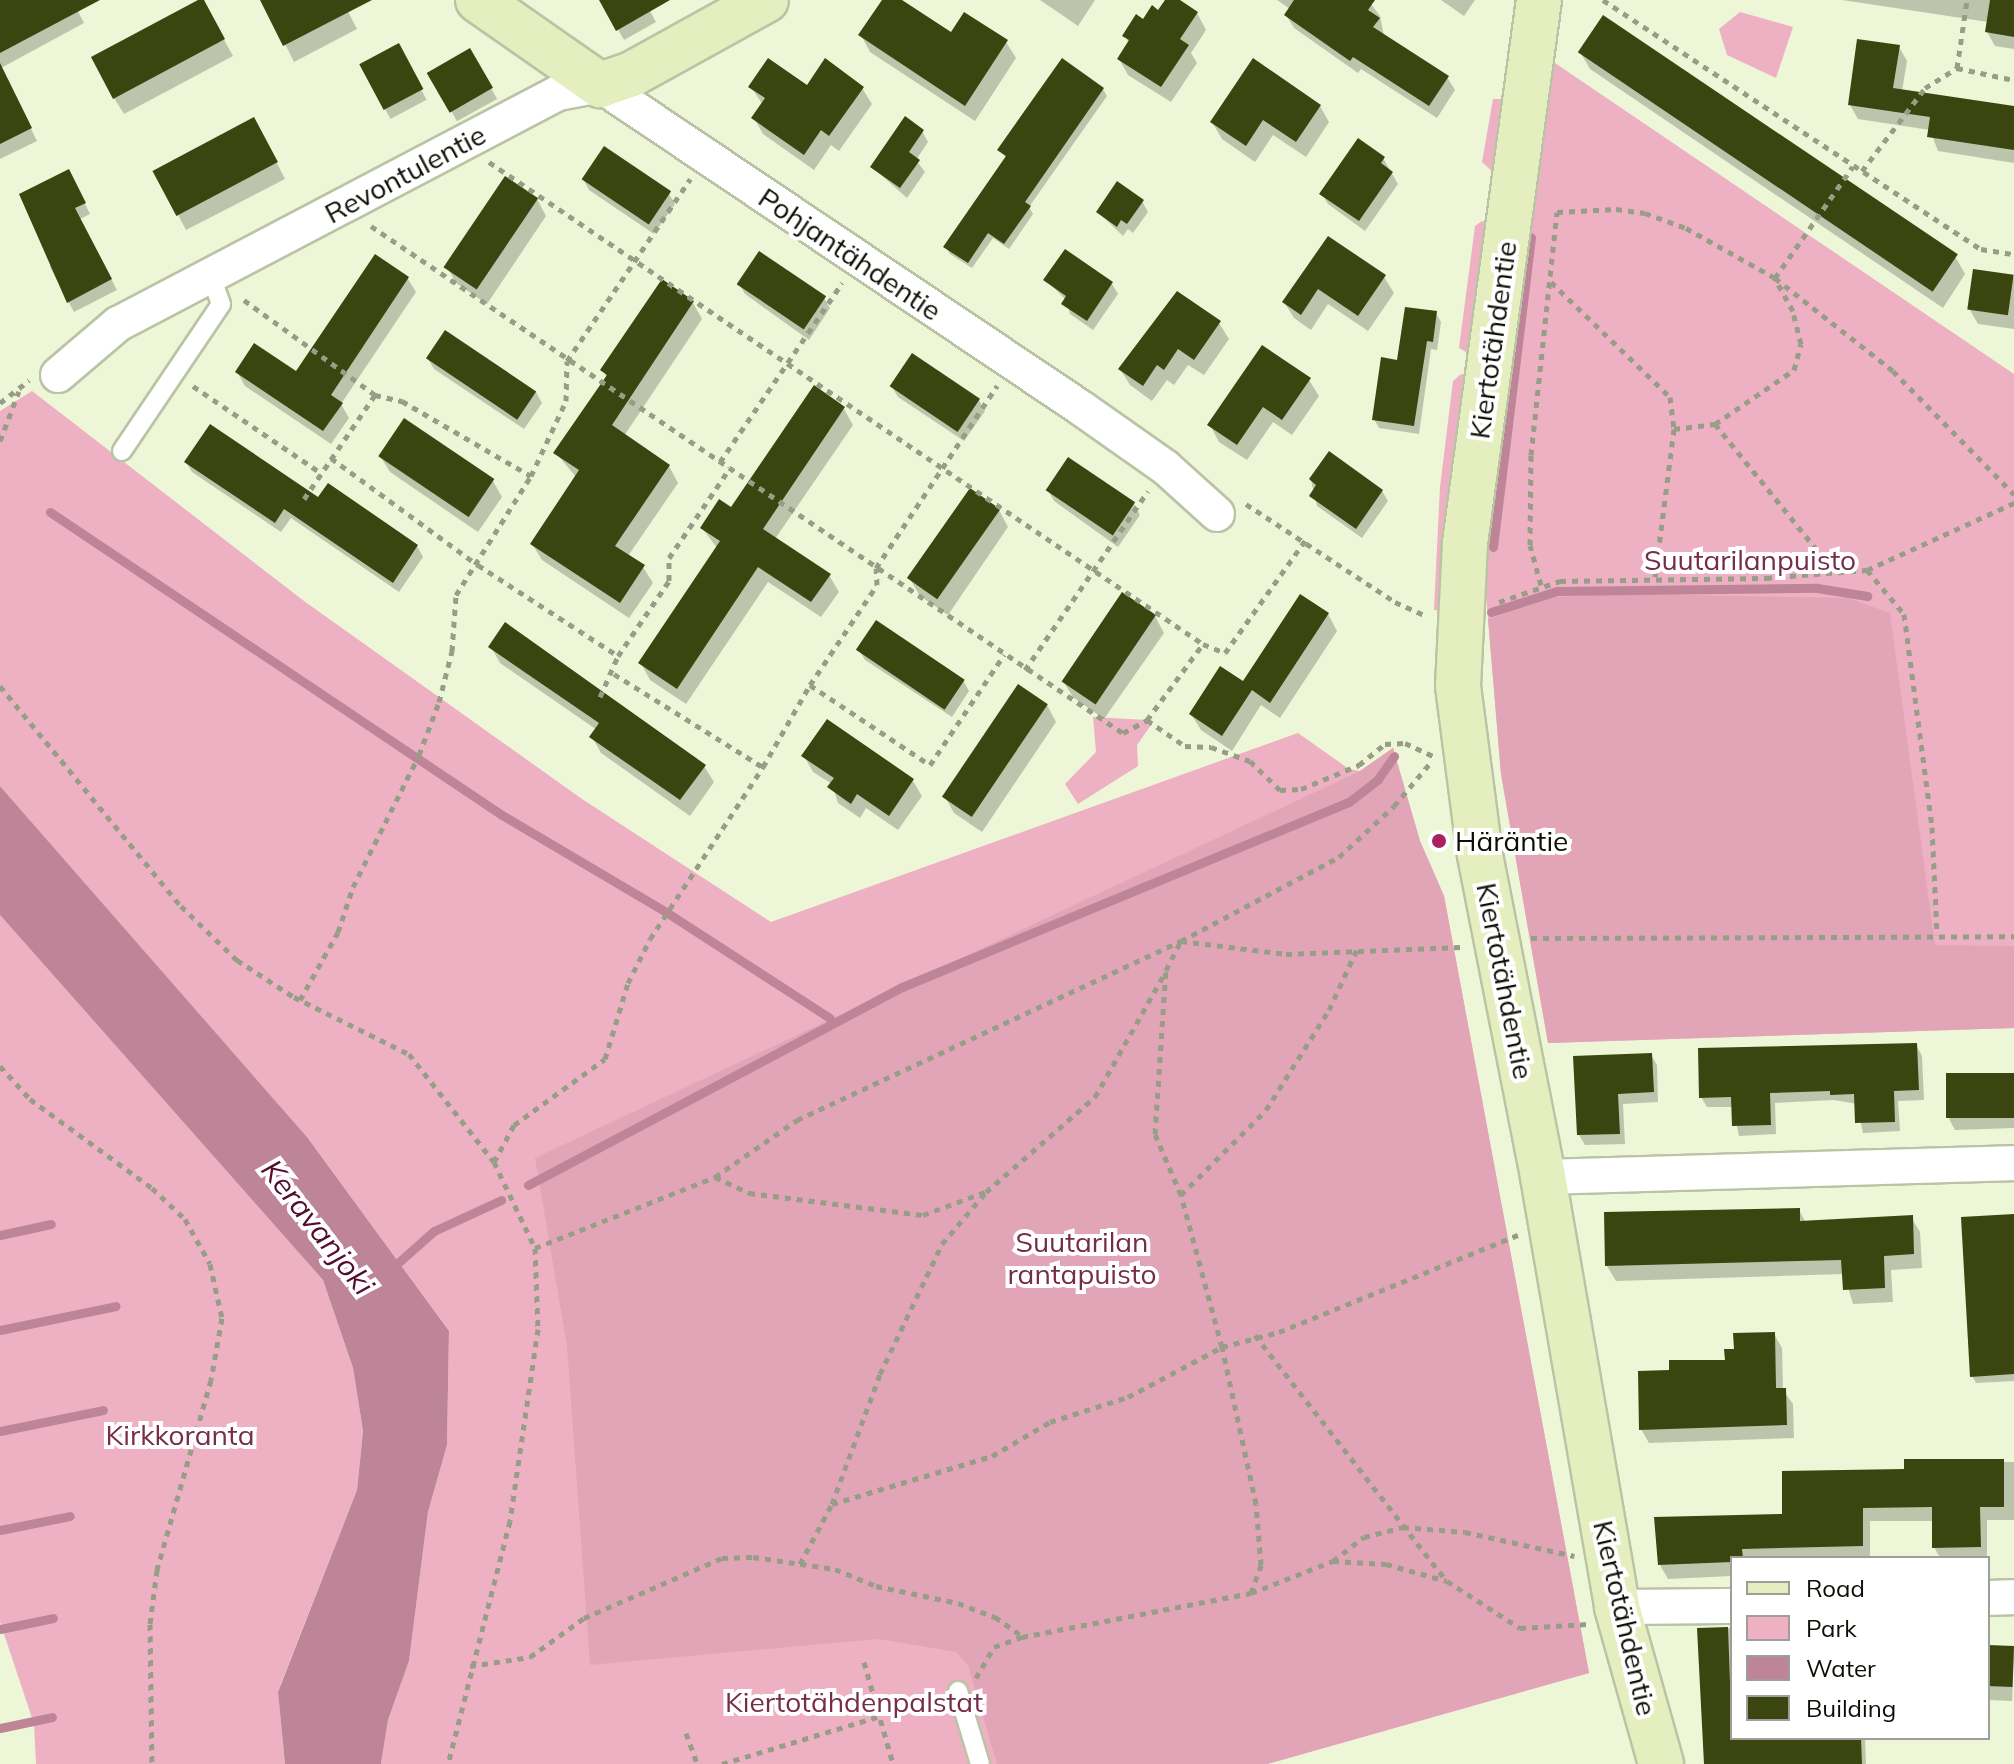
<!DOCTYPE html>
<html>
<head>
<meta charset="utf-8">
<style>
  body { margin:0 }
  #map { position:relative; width:2014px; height:1764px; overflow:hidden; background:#edf6d7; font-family:Mulish,sans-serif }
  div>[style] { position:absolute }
  .green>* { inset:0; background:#eeb1c4 }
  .forest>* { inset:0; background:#e2a5b8 }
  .water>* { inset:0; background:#be8497 }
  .shadow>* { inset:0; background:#0003; transform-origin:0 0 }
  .stream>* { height:9px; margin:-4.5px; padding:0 4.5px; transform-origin:4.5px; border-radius:4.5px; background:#be8497 }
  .building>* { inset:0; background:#3a4510; transform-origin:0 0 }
  .path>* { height:5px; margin-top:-2.5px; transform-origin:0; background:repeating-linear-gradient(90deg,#979d86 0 6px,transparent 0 12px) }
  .roads { filter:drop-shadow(2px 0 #bbc3a5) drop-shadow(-2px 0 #bbc3a5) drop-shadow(0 2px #bbc3a5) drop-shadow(0 -2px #bbc3a5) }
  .lane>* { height:18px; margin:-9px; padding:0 9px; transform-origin:9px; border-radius:9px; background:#fff }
  .street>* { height:34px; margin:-17px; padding:0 17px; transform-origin:17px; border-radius:17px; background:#fff }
  .secondary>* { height:44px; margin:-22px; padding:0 22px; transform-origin:22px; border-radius:22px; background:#e5eebe }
  .dots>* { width:22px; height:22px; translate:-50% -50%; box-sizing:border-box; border:4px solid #fff; border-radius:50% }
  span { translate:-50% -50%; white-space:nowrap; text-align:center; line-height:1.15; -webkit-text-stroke:8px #fff; paint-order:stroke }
  .street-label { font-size:28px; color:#0c0f05 }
  .park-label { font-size:28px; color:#752d4a }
  .poi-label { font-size:28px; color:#0c0f05 }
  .left { translate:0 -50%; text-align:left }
  .water-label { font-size:30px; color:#540c2d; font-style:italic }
  .legend { position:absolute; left:1730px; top:1556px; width:260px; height:184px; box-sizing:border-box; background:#fff; border:2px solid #9e9f9b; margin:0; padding:10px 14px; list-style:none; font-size:24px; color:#0c0f05 }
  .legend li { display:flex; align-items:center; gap:16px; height:40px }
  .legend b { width:40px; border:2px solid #9e9f9b }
</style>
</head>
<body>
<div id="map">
  <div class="green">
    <i style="clip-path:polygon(1740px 12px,1793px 27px,1776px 78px,1727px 55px,1719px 29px)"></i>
    <i style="clip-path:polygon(1549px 59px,2014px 374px,2014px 1028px,1548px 1043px,1501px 774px,1486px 595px,1487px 525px)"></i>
    <i style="clip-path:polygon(1493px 99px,1504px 99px,1494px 173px,1482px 162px)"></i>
    <i style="clip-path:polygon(1482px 221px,1487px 223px,1477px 350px,1468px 353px,1459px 348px,1475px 226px)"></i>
    <i style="clip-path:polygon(1461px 374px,1468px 376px,1443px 611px,1434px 610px,1440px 487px,1453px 381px)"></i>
    <i style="clip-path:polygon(32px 391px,304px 601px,582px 799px,771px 922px,1298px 733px,1349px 769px,1360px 771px,1393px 748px,1420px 841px,1444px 896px,1589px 1673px,1267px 1764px,381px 1764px,388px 1720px,409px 1661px,428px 1512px,447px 1445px,449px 1331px,307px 1137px,0 786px,0 411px)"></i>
    <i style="clip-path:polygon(1093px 717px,1147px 720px,1151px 725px,1137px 745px,1138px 766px,1078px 804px,1065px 784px,1096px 752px)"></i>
    <i style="clip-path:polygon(0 915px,323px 1280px,353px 1368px,363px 1431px,357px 1490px,278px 1691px,285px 1764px,36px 1764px,34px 1724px,0 1622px)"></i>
  </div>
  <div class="forest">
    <i style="clip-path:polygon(1632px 594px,1848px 598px,1890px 613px,1935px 945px,2014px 946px,2014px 1028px,1548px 1043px,1501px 774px,1488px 619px,1550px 597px)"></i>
    <i style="clip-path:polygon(1393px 748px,1420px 841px,1444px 896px,1589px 1673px,1267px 1764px,997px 1764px,968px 1665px,956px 1652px,879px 1639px,590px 1665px,567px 1346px,535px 1158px,1360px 771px)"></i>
  </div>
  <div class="water">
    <i style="clip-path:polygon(0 786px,307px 1137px,449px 1331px,447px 1445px,428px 1512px,409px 1661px,388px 1720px,381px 1764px,285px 1764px,278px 1692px,357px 1490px,363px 1431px,353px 1368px,323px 1280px,0 915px)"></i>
  </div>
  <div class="shadow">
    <i style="clip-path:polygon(0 0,72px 0,84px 23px,1px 68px,37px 141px,0 159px)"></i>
    <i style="clip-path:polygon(202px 0,233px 56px,124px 114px,114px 98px)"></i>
    <i style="clip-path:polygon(263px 0,342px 0,357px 29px,294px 62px)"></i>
    <i style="clip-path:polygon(601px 0,644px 0,656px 22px,624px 40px)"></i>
    <i style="clip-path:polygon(895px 0,951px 34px,1006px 42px,1016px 58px,975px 121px,870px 52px,861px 35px)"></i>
    <i style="clip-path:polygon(1040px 0,1095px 0,1078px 26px)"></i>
    <i style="clip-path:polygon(1167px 0,1197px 13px,1206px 30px,1191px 53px,1197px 63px,1171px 102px,1128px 75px,1119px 59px,1129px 43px,1125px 36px,1159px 13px)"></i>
    <i style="clip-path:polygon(1277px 0,1368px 0,1380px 16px,1384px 36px,1447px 77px,1455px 90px,1437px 118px,1361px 69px,1358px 73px,1294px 28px,1286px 15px,1290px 9px)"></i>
    <i style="clip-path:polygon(1441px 0,1475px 0,1464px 16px)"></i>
    <i style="clip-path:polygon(1842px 0,2014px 0,2014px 49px,1995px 46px,1987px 32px,1988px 22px)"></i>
    <i style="clip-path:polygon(1603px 18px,1956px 258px,1965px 274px,1943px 308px,1590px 69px,1580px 52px)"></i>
    <i style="left:398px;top:46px;width:61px;height:41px;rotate:62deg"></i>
    <i style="clip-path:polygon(1899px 47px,1907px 61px,1902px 91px,2014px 109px,2014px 163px,1938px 151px,1930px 130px,1858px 119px,1850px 105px)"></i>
    <i style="left:470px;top:50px;width:56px;height:46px;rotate:61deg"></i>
    <i style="clip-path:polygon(751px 87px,862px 88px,872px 104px,839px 151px,831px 145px,814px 170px,763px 134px,754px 118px,763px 105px)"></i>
    <i style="clip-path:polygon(1103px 89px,1107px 96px,1029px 207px,1033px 214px,1009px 249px,993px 238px,972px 268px,950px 254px,946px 247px,1007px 159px,1000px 150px)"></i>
    <i style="clip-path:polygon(1320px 106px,1329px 122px,1306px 157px,1273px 135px,1255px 162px,1222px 139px,1212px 122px)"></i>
    <i style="clip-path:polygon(922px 131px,928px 142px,916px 160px,925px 172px,907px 198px,872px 167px)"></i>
    <i style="clip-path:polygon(263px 136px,285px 179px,186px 230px,155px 171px)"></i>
    <i style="clip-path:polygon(1383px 158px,1398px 184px,1365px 231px,1328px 204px,1322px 194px)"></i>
    <i style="clip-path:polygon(583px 179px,669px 194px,675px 204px,654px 234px,589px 190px)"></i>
    <i style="clip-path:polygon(74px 182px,90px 214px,80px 219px,117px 290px,74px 312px,50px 267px)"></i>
    <i style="clip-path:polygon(537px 199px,546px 216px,487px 304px,456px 283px,447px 267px)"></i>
    <i style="clip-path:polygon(1142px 201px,1148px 212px,1133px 233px,1128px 229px,1123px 236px,1098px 212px)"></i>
    <i style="clip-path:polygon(1328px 238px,1384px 277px,1394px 293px,1368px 331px,1328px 304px,1311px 330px,1294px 318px,1284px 302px)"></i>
    <i style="clip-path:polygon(375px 257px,408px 279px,416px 292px,341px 404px,349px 418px,331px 444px,245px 386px,237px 372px,297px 374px)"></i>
    <i style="clip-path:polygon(2014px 277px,2014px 329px,1978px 324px,1970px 310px)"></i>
    <i style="clip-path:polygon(1046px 280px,1112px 284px,1118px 294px,1093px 330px,1070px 314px,1066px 300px)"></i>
    <i style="clip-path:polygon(662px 282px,693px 303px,702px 319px,624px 436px,669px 466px,678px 483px,628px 556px,643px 567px,653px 583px,629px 618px,542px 560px,532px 544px,576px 477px,556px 453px,607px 378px,603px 370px)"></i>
    <i style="clip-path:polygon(739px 284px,824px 298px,830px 308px,809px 340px,745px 294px)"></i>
    <i style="clip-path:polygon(1436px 313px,1441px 322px,1437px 350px,1431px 349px,1419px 434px,1379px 428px,1374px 419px,1399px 362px)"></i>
    <i style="clip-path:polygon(1219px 323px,1229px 339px,1204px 375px,1188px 365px,1174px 385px,1167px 380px,1152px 401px,1130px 385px,1120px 369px)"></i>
    <i style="clip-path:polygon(428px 359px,536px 392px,542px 403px,524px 429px,434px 369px)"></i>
    <i style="clip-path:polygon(1309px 380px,1319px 396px,1292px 435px,1273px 422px,1247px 460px,1219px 442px,1210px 425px)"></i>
    <i style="clip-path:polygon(892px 387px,979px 400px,985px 411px,964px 441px,898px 397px)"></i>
    <i style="clip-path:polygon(844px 409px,853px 425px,775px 539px,829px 575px,839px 592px,821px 617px,768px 582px,686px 704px,650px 680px,641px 663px,717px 548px,702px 528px,731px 510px)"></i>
    <i style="clip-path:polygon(404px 420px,493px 481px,502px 497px,478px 532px,390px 472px,380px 456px)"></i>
    <i style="clip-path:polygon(186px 462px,319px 500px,417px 546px,423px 557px,399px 592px,291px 518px,281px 532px,192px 472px)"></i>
    <i style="clip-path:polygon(1311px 480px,1382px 491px,1388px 501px,1362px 538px,1317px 506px)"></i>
    <i style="clip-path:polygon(1048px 490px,1134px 504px,1140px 515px,1118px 547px,1054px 501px)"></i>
    <i style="clip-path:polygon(999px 510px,1008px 527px,948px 615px,920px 596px,910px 579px)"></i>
    <i style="clip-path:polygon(1328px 614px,1337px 631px,1280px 718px,1261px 705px,1232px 751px,1201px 730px,1191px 714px,1243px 684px)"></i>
    <i style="clip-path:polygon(1155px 616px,1164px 633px,1104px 719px,1073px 697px,1063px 681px)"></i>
    <i style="clip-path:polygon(491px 647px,704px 766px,714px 782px,690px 816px,601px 753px,592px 737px,597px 730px,500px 663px)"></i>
    <i style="clip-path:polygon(859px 650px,963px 680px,969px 691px,952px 717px,865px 660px)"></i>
    <i style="clip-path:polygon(1047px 705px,1056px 722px,982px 832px,954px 813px,945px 797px)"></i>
    <i style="clip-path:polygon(827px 722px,913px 781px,922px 796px,898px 830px,866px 808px,860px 818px,838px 803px,832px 784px,813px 772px,804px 756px)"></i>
    <i style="clip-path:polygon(1916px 1045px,1922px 1056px,1924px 1100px,1898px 1101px,1900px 1131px,1863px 1133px,1857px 1104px,1834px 1100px,1775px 1103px,1776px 1134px,1739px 1136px,1733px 1107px,1707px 1107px,1701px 1097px)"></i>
    <i style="clip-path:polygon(1651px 1055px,1657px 1065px,1658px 1102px,1623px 1104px,1625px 1144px,1585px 1145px,1579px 1135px)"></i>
    <i style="clip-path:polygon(2014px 1075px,2014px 1128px,1955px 1130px,1949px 1119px)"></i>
    <i style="clip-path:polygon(1799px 1210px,1806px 1223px,1911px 1217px,1920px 1232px,1922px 1268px,1891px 1270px,1893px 1302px,1853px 1304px,1844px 1274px,1616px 1281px,1607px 1266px)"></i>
    <i style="clip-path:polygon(2014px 1216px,2014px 1381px,1976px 1383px,1972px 1376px)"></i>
    <i style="clip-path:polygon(1774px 1334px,1782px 1348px,1783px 1390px,1793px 1404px,1794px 1438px,1649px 1443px,1641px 1429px,1671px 1372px,1727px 1362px,1736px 1351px)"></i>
    <i style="clip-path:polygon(1906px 1461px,2014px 1462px,2014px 1520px,1987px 1520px,1987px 1558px,1940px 1558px,1934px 1547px,1934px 1521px,1870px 1521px,1870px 1558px,1732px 1558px,1732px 1576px,1668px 1579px,1660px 1565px,1906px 1471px)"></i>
    <i style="clip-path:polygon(1732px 1628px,1732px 1738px,1865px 1738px,1866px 1764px,1706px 1764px,1699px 1630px)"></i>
    <i style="left:1988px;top:1647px;width:26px;height:53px;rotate:2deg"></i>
  </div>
  <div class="stream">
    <i style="left:50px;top:512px;width:544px;rotate:33.84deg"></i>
    <i style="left:502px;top:815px;width:191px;rotate:30.6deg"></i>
    <i style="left:666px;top:912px;width:195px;rotate:32.9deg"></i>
    <i style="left:1493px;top:547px;width:312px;rotate:-83deg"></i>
    <i style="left:1491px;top:612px;width:69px;rotate:-17.7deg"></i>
    <i style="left:1557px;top:591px;width:260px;rotate:-0.7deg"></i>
    <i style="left:1817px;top:588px;width:51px;rotate:9.1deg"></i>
    <i style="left:528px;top:1185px;width:423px;rotate:-27.9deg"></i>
    <i style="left:902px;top:987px;width:484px;rotate:-22.5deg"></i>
    <i style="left:1349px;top:802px;width:37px;rotate:-38deg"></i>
    <i style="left:1378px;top:779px;width:28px;rotate:-55deg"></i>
    <i style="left:0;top:1235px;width:52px;rotate:-12.2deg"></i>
    <i style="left:391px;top:1269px;width:57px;rotate:-41.5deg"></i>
    <i style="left:434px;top:1231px;width:74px;rotate:-24.8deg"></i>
    <i style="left:0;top:1330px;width:118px;rotate:-11.7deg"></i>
    <i style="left:0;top:1431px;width:105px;rotate:-11.5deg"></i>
    <i style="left:0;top:1530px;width:71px;rotate:-11.3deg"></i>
    <i style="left:0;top:1629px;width:54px;rotate:-11.7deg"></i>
    <i style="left:0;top:1728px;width:53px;rotate:-11.9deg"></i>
  </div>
  <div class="building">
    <i style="clip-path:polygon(0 0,100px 0,0 53px)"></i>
    <i style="clip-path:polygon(198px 0,204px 0,225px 39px,113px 99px,91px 57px)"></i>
    <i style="clip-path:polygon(260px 0,372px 0,283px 46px)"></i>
    <i style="clip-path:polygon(599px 0,670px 0,616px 31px)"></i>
    <i style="clip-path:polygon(882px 0,902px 0,951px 32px,964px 12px,1008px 40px,965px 106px,858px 35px)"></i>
    <i style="clip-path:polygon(1165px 0,1180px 0,1198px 12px,1180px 39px,1189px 45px,1161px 87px,1117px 59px,1129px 40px,1122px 36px,1136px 14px,1143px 19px,1152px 5px,1158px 10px)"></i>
    <i style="clip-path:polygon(1294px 0,1375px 0,1368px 10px,1380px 18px,1373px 27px,1449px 76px,1429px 106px,1353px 57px,1350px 61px,1284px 15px)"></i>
    <i style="clip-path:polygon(1990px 0,2014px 0,2014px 37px,1985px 32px)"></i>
    <i style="left:1603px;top:15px;width:428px;height:45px;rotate:34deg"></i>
    <i style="clip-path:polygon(1857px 39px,1900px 45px,1893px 88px,2014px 106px,2014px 150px,1927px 137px,1930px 117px,1848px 105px)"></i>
    <i style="left:399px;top:43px;width:52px;height:45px;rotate:62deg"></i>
    <i style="left:470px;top:48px;width:46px;height:50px;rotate:60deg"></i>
    <i style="clip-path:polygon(768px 58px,807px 85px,825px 58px,864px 87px,829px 136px,821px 130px,804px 155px,751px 118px,765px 98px,748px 87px)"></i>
    <i style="clip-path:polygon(1062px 58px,1104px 88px,1025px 202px,1031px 206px,1004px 244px,988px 233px,968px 263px,943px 247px,1006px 156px,997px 150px)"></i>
    <i style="clip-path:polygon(1253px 58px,1321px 105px,1296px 142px,1263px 120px,1246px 146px,1210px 122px)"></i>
    <i style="clip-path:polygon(0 63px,32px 128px,0 144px)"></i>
    <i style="clip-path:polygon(905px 116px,924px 130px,909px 152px,920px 160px,900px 188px,870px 167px)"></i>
    <i style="left:254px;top:117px;width:51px;height:115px;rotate:62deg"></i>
    <i style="clip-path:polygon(1358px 138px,1385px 157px,1381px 163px,1393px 172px,1359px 221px,1319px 194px)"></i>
    <i style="left:604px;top:146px;width:81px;height:40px;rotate:34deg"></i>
    <i style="clip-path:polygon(69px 169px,86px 203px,75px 208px,112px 279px,67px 303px,19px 194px)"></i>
    <i style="left:505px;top:176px;width:40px;height:110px;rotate:34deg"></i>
    <i style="clip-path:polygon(1117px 181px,1144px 200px,1127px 224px,1121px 220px,1117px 227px,1096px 212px)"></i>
    <i style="clip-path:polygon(1328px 236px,1386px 275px,1358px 316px,1318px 289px,1301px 315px,1282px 302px)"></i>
    <i style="clip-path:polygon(1065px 249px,1113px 282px,1087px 321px,1061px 304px,1066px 296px,1043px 280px)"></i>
    <i style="left:759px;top:251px;width:81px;height:40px;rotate:34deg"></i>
    <i style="clip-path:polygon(375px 254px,409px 277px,331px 395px,343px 403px,323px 431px,235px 372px,254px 343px,296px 371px)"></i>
    <i style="left:1973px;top:269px;width:41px;height:41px;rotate:8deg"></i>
    <i style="clip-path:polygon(662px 279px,694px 301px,612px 425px,670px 465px,615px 546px,645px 565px,620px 603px,530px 544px,579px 470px,553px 453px,607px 375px,600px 370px)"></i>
    <i style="clip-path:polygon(1177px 291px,1221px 321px,1194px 360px,1178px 349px,1164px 370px,1157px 365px,1143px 386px,1118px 369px)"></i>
    <i style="clip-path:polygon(1405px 307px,1437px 311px,1433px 342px,1427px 341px,1414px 426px,1372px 420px,1381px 357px,1397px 360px)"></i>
    <i style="left:445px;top:330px;width:110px;height:34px;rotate:34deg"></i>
    <i style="clip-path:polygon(1262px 345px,1311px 378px,1282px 420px,1263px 407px,1237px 445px,1207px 425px)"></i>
    <i style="left:912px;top:353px;width:82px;height:40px;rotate:34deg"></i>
    <i style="clip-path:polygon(814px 385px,845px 407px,763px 529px,831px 574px,811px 602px,758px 567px,677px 689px,638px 663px,720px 541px,700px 528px,719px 499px,731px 507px)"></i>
    <i style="left:404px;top:418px;width:109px;height:46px;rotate:34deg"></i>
    <i style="clip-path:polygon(210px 424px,318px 497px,328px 483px,418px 545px,393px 583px,284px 509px,275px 523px,184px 462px)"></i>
    <i style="clip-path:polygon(1329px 451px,1383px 490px,1356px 529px,1309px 496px,1316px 485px,1309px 479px)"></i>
    <i style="left:1068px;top:457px;width:81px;height:40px;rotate:34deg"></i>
    <i style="left:970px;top:488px;width:37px;height:110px;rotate:35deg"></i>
    <i style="left:1122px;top:592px;width:41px;height:108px;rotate:34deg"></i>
    <i style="clip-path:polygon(1300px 594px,1329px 613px,1270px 703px,1252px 690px,1222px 736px,1189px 714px,1220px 666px,1243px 681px)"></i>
    <i style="left:876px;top:620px;width:107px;height:36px;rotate:34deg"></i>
    <i style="clip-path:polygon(505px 622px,706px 765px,680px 800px,589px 737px,599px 723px,488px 647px)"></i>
    <i style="left:1018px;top:684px;width:36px;height:136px;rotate:34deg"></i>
    <i style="clip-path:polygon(827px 719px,914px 779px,889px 816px,857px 794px,851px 804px,827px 787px,834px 778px,801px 756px)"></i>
    <i style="clip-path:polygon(1917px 1043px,1919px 1090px,1894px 1091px,1895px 1122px,1855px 1123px,1854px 1094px,1830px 1095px,1830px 1091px,1770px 1093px,1771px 1125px,1732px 1126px,1731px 1097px,1699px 1098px,1698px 1048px)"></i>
    <i style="clip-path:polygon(1652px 1053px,1654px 1092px,1618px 1094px,1620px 1134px,1577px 1135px,1573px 1056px)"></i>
    <i style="left:2014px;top:1073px;width:45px;height:68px;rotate:90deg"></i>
    <i style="clip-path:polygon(1800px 1208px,1800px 1221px,1913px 1215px,1914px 1254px,1884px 1256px,1885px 1288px,1843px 1290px,1841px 1260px,1605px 1266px,1604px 1212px)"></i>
    <i style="clip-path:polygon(2014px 1214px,2014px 1374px,1970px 1377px,1961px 1217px)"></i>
    <i style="clip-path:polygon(1775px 1332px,1776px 1388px,1786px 1388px,1787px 1425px,1639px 1430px,1638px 1371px,1669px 1370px,1669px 1360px,1725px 1360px,1724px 1349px,1734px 1349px,1733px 1333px)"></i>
    <i style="clip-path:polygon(1904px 1459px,2004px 1459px,2004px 1507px,1980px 1507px,1981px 1547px,1932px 1548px,1932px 1507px,1863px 1508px,1863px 1546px,1742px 1549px,1743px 1558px,1732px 1562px,1658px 1565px,1654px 1517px,1782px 1514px,1782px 1471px,1904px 1469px)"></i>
    <i style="clip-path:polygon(1728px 1627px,1732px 1738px,1861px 1738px,1862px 1764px,1704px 1764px,1697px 1628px)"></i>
    <i style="left:1988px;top:1645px;width:26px;height:41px;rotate:2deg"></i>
  </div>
  <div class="path">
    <i style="left:1603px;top:0;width:453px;rotate:33.4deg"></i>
    <i style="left:1981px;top:249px;width:33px;rotate:9deg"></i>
    <i style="left:1957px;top:68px;width:69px;rotate:-81.6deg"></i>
    <i style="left:489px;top:162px;width:861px;rotate:34.02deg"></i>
    <i style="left:1203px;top:644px;width:24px;rotate:22deg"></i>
    <i style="left:1225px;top:653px;width:138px;rotate:-54.5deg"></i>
    <i style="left:1862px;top:171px;width:104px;rotate:-52.8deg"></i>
    <i style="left:1925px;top:88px;width:38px;rotate:-32deg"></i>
    <i style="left:1957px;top:68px;width:58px;rotate:11.9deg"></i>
    <i style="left:371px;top:226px;width:907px;rotate:33.99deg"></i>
    <i style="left:1123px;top:733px;width:27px;rotate:-28deg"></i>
    <i style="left:1147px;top:720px;width:94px;rotate:-53.6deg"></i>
    <i style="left:1551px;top:282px;width:165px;rotate:44deg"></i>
    <i style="left:1670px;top:397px;width:32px;rotate:83deg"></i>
    <i style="left:1674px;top:429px;width:149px;rotate:97.3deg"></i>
    <i style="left:244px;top:300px;width:162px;rotate:35.9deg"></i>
    <i style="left:375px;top:395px;width:28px;rotate:13deg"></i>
    <i style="left:402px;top:401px;width:149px;rotate:30.2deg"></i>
    <i style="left:193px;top:386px;width:155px;rotate:34.2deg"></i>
    <i style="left:0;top:403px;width:37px;rotate:-38deg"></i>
    <i style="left:1715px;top:424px;width:96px;rotate:-34.4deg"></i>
    <i style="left:1794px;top:370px;width:27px;rotate:-75deg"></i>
    <i style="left:1801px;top:344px;width:34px;rotate:-104deg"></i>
    <i style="left:1793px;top:311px;width:38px;rotate:-119deg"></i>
    <i style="left:1775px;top:278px;width:136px;rotate:-55.1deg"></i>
    <i style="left:1674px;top:429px;width:41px;rotate:-7deg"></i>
    <i style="left:1715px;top:424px;width:191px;rotate:51deg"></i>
    <i style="left:0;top:441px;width:53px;rotate:-69.2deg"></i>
    <i style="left:331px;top:458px;width:182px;rotate:36.1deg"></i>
    <i style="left:478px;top:565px;width:167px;rotate:33deg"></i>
    <i style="left:720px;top:462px;width:217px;rotate:-55.7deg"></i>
    <i style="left:304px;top:499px;width:126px;rotate:-55.7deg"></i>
    <i style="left:1246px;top:504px;width:178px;rotate:33.3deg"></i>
    <i style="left:1395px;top:602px;width:35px;rotate:24deg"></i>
    <i style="left:1867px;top:570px;width:57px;rotate:49.9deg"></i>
    <i style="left:1904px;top:614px;width:215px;rotate:82.5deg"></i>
    <i style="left:1932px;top:827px;width:108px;rotate:87.3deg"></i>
    <i style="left:1541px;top:585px;width:41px;rotate:-105.4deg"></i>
    <i style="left:1530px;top:545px;width:90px;rotate:-89.4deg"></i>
    <i style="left:1531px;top:455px;width:244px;rotate:-83.9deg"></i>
    <i style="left:1557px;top:212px;width:59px;rotate:-2.9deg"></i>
    <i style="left:1616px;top:209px;width:29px;rotate:8deg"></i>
    <i style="left:1645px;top:213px;width:44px;rotate:20.1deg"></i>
    <i style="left:1686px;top:228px;width:102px;rotate:29.3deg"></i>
    <i style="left:1775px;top:278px;width:150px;rotate:38.2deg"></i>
    <i style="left:1893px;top:371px;width:173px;rotate:45.5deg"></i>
    <i style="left:1499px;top:602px;width:65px;rotate:-19deg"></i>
    <i style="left:1560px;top:581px;width:206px;rotate:-0.8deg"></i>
    <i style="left:1766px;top:578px;width:101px;rotate:-4.5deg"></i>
    <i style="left:1867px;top:570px;width:162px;rotate:-24.5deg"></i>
    <i style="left:1025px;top:670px;width:217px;rotate:-55.5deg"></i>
    <i style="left:614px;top:674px;width:176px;rotate:32deg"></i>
    <i style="left:763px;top:767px;width:95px;rotate:-60.2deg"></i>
    <i style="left:810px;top:685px;width:120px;rotate:-56.2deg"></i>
    <i style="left:877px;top:585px;width:17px;rotate:-93deg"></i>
    <i style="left:876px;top:568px;width:219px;rotate:-56.4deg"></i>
    <i style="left:810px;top:685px;width:144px;rotate:33.7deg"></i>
    <i style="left:930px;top:765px;width:133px;rotate:-56.1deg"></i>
    <i style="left:0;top:686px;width:285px;rotate:50.6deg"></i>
    <i style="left:181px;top:906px;width:78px;rotate:44deg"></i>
    <i style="left:237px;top:960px;width:68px;rotate:33deg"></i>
    <i style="left:294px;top:997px;width:128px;rotate:26.4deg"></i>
    <i style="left:409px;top:1054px;width:137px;rotate:51.8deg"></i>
    <i style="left:494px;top:1162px;width:95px;rotate:64.5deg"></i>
    <i style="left:535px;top:1248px;width:81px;rotate:87.9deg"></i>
    <i style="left:538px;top:1329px;width:194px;rotate:98.3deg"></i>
    <i style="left:510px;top:1521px;width:251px;rotate:104.3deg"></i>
    <i style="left:600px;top:697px;width:45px;rotate:-66.3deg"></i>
    <i style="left:618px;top:656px;width:91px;rotate:-55.8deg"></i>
    <i style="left:669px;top:581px;width:23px;rotate:-90deg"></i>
    <i style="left:669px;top:558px;width:109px;rotate:-55.9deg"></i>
    <i style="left:1147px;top:720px;width:46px;rotate:34.4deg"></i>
    <i style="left:1185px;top:746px;width:26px;rotate:2deg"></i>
    <i style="left:1211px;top:747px;width:41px;rotate:19.7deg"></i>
    <i style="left:1250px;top:761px;width:42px;rotate:44deg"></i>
    <i style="left:1280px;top:790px;width:21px;rotate:-3deg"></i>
    <i style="left:1301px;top:789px;width:63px;rotate:-22.5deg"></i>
    <i style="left:1359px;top:765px;width:33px;rotate:-39deg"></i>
    <i style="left:1385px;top:744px;width:20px;rotate:-3deg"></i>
    <i style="left:1405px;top:743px;width:31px;rotate:25deg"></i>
    <i style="left:1531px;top:938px;width:483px;rotate:-0.2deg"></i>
    <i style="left:300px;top:1000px;width:78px;rotate:-60.8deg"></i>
    <i style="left:338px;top:932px;width:47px;rotate:-71.6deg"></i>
    <i style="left:353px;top:887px;width:148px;rotate:-63.4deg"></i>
    <i style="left:419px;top:755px;width:57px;rotate:-69.3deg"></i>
    <i style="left:439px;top:702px;width:53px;rotate:-75.7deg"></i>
    <i style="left:452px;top:651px;width:56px;rotate:-85.9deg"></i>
    <i style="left:456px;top:595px;width:141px;rotate:-57.8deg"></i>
    <i style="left:531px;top:476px;width:83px;rotate:-65deg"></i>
    <i style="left:566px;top:401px;width:40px;rotate:-88.6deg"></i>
    <i style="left:567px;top:361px;width:220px;rotate:-55.9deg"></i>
    <i style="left:0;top:1066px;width:45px;rotate:47.7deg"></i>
    <i style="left:30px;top:1099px;width:151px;rotate:36.1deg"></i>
    <i style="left:152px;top:1188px;width:45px;rotate:43.2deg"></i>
    <i style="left:185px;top:1219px;width:51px;rotate:60.9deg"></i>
    <i style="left:210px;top:1264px;width:55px;rotate:77.5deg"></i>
    <i style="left:222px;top:1318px;width:63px;rotate:100.1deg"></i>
    <i style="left:211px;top:1380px;width:198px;rotate:105.9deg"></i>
    <i style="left:157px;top:1570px;width:54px;rotate:97.4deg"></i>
    <i style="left:150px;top:1624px;width:140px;rotate:89.2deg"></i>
    <i style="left:494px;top:1162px;width:42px;rotate:-61.6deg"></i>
    <i style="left:514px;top:1125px;width:112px;rotate:-36deg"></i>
    <i style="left:605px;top:1059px;width:79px;rotate:-73.2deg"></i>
    <i style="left:628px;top:983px;width:49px;rotate:-63.4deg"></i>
    <i style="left:650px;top:939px;width:206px;rotate:-56.7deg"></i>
    <i style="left:715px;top:1177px;width:38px;rotate:25deg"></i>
    <i style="left:749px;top:1193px;width:175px;rotate:7.2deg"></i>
    <i style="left:923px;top:1215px;width:66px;rotate:-20.4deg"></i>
    <i style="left:1181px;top:1195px;width:120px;rotate:-45deg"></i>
    <i style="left:1266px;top:1110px;width:118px;rotate:-57.8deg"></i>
    <i style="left:1329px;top:1010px;width:67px;rotate:-65.3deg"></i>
    <i style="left:535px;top:1248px;width:193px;rotate:-21.5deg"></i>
    <i style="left:715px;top:1177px;width:100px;rotate:-34.8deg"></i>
    <i style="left:797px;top:1120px;width:424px;rotate:-25deg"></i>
    <i style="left:1181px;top:941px;width:106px;rotate:7.1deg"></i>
    <i style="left:1286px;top:954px;width:175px;rotate:-2.3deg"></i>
    <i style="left:1255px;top:1335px;width:311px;rotate:52.1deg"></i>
    <i style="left:832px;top:1504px;width:167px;rotate:-16.7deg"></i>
    <i style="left:992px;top:1456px;width:67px;rotate:-30.4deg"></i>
    <i style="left:1050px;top:1422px;width:82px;rotate:-17.8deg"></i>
    <i style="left:1128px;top:1397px;width:106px;rotate:-28deg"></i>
    <i style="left:1222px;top:1347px;width:59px;rotate:-14.7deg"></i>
    <i style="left:1279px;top:1332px;width:258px;rotate:-22.1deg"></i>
    <i style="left:1333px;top:1561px;width:39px;rotate:-38deg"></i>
    <i style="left:1364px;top:1537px;width:40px;rotate:-14.4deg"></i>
    <i style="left:1403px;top:1527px;width:62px;rotate:4.6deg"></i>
    <i style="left:1465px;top:1532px;width:112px;rotate:12.4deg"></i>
    <i style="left:800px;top:1564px;width:68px;rotate:-61.9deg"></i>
    <i style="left:832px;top:1504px;width:139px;rotate:-69.7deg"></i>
    <i style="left:880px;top:1374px;width:144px;rotate:-64.5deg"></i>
    <i style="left:942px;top:1244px;width:68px;rotate:-49.8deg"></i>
    <i style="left:986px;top:1192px;width:145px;rotate:-41.1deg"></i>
    <i style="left:1095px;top:1097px;width:145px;rotate:-60.6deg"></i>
    <i style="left:1251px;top:1593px;width:30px;rotate:-70deg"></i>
    <i style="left:1261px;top:1565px;width:61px;rotate:-94.7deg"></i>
    <i style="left:1256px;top:1504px;width:161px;rotate:-102.2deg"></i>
    <i style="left:1222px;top:1347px;width:157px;rotate:-105.1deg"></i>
    <i style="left:1181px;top:1195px;width:66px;rotate:-113.1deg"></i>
    <i style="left:1155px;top:1134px;width:164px;rotate:-86.2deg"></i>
    <i style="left:1166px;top:970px;width:33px;rotate:-63deg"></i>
    <i style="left:1181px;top:941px;width:179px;rotate:-28deg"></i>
    <i style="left:1339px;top:857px;width:75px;rotate:-42.8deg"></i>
    <i style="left:1394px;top:806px;width:57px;rotate:-49.9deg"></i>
    <i style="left:864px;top:1662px;width:106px;rotate:74.1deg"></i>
    <i style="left:470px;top:1666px;width:61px;rotate:-8.5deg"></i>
    <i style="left:530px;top:1657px;width:67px;rotate:-35.8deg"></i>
    <i style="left:584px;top:1618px;width:150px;rotate:-23.5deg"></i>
    <i style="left:722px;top:1558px;width:31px;rotate:-2deg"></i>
    <i style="left:753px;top:1557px;width:83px;rotate:8.3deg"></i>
    <i style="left:835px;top:1569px;width:44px;rotate:22.5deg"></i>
    <i style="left:876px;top:1586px;width:84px;rotate:11.7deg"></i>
    <i style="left:958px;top:1603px;width:40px;rotate:21deg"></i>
    <i style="left:995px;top:1617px;width:33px;rotate:35deg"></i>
    <i style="left:976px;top:1678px;width:36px;rotate:-60deg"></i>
    <i style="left:994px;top:1647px;width:30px;rotate:-20deg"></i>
    <i style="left:1022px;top:1637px;width:233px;rotate:-10.9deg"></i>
    <i style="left:1251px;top:1593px;width:88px;rotate:-21.3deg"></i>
    <i style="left:1333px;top:1561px;width:53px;rotate:3.2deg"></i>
    <i style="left:1386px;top:1564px;width:63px;rotate:15.6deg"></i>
    <i style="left:1447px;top:1581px;width:87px;rotate:32.8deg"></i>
    <i style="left:1520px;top:1628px;width:68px;rotate:-3.4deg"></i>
    <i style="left:686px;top:1733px;width:33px;rotate:70deg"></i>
    <i style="left:722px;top:1764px;width:165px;rotate:-16.9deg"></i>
  </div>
  <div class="roads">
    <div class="lane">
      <i style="left:122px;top:451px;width:177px;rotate:-56deg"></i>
      <i style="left:221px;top:304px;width:29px;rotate:-110deg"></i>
      <i style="left:958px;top:1691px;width:76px;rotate:73.2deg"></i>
    </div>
    <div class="street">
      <i style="left:58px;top:375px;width:79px;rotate:-40.4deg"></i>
      <i style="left:118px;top:324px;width:497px;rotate:-27.7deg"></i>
      <i style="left:558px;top:93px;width:43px;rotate:-10.8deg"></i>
      <i style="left:600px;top:85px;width:579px;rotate:33.88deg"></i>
      <i style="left:1081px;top:408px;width:103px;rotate:35.1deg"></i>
      <i style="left:1165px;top:467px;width:70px;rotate:42.1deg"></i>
      <i style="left:1543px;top:1177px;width:471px;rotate:-1.7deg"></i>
      <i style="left:1988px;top:1598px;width:26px;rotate:-2deg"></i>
      <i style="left:1617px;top:1607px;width:115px;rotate:-0.5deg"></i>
    </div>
    <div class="secondary">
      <i style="left:478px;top:0;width:149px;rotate:34.9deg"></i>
      <i style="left:600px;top:85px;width:34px;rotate:-19deg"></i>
      <i style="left:632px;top:74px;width:153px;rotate:-28.9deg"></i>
      <i style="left:1539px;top:0;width:548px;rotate:97.76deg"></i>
      <i style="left:1465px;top:543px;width:143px;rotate:92.8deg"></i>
      <i style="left:1458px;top:686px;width:170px;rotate:82.6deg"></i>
      <i style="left:1480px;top:855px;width:328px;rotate:78.9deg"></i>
      <i style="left:1543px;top:1177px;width:436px;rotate:80.2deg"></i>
      <i style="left:1617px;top:1607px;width:163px;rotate:74.3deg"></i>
    </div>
  </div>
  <div class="dots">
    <i style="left:1439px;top:841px;background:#ac2162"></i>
  </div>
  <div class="street-label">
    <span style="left:405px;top:174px;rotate:-28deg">Revontulentie</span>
    <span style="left:850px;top:254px;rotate:34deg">Pohjantähdentie</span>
    <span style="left:1493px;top:340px;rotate:-82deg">Kiertotähdentie</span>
    <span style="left:1505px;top:981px;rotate:79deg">Kiertotähdentie</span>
    <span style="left:1625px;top:1618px;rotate:77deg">Kiertotähdentie</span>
  </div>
  <div class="park-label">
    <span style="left:1750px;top:560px">Suutarilanpuisto</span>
    <span style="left:1082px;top:1258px">Suutarilan<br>rantapuisto</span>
    <span style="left:180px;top:1435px">Kirkkoranta</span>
    <span style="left:854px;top:1702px">Kiertotähdenpalstat</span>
  </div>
  <div class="poi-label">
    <span class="left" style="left:1455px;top:841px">Häräntie</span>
  </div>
  <div class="water-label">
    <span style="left:318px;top:1227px;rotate:52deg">Keravanjoki</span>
  </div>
  <ul class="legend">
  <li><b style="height:10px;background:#e5eebe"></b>Road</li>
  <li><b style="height:22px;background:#eeb1c4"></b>Park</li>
  <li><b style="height:22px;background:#be8497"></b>Water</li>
  <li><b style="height:22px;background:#3a4510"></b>Building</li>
  </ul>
</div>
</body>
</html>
